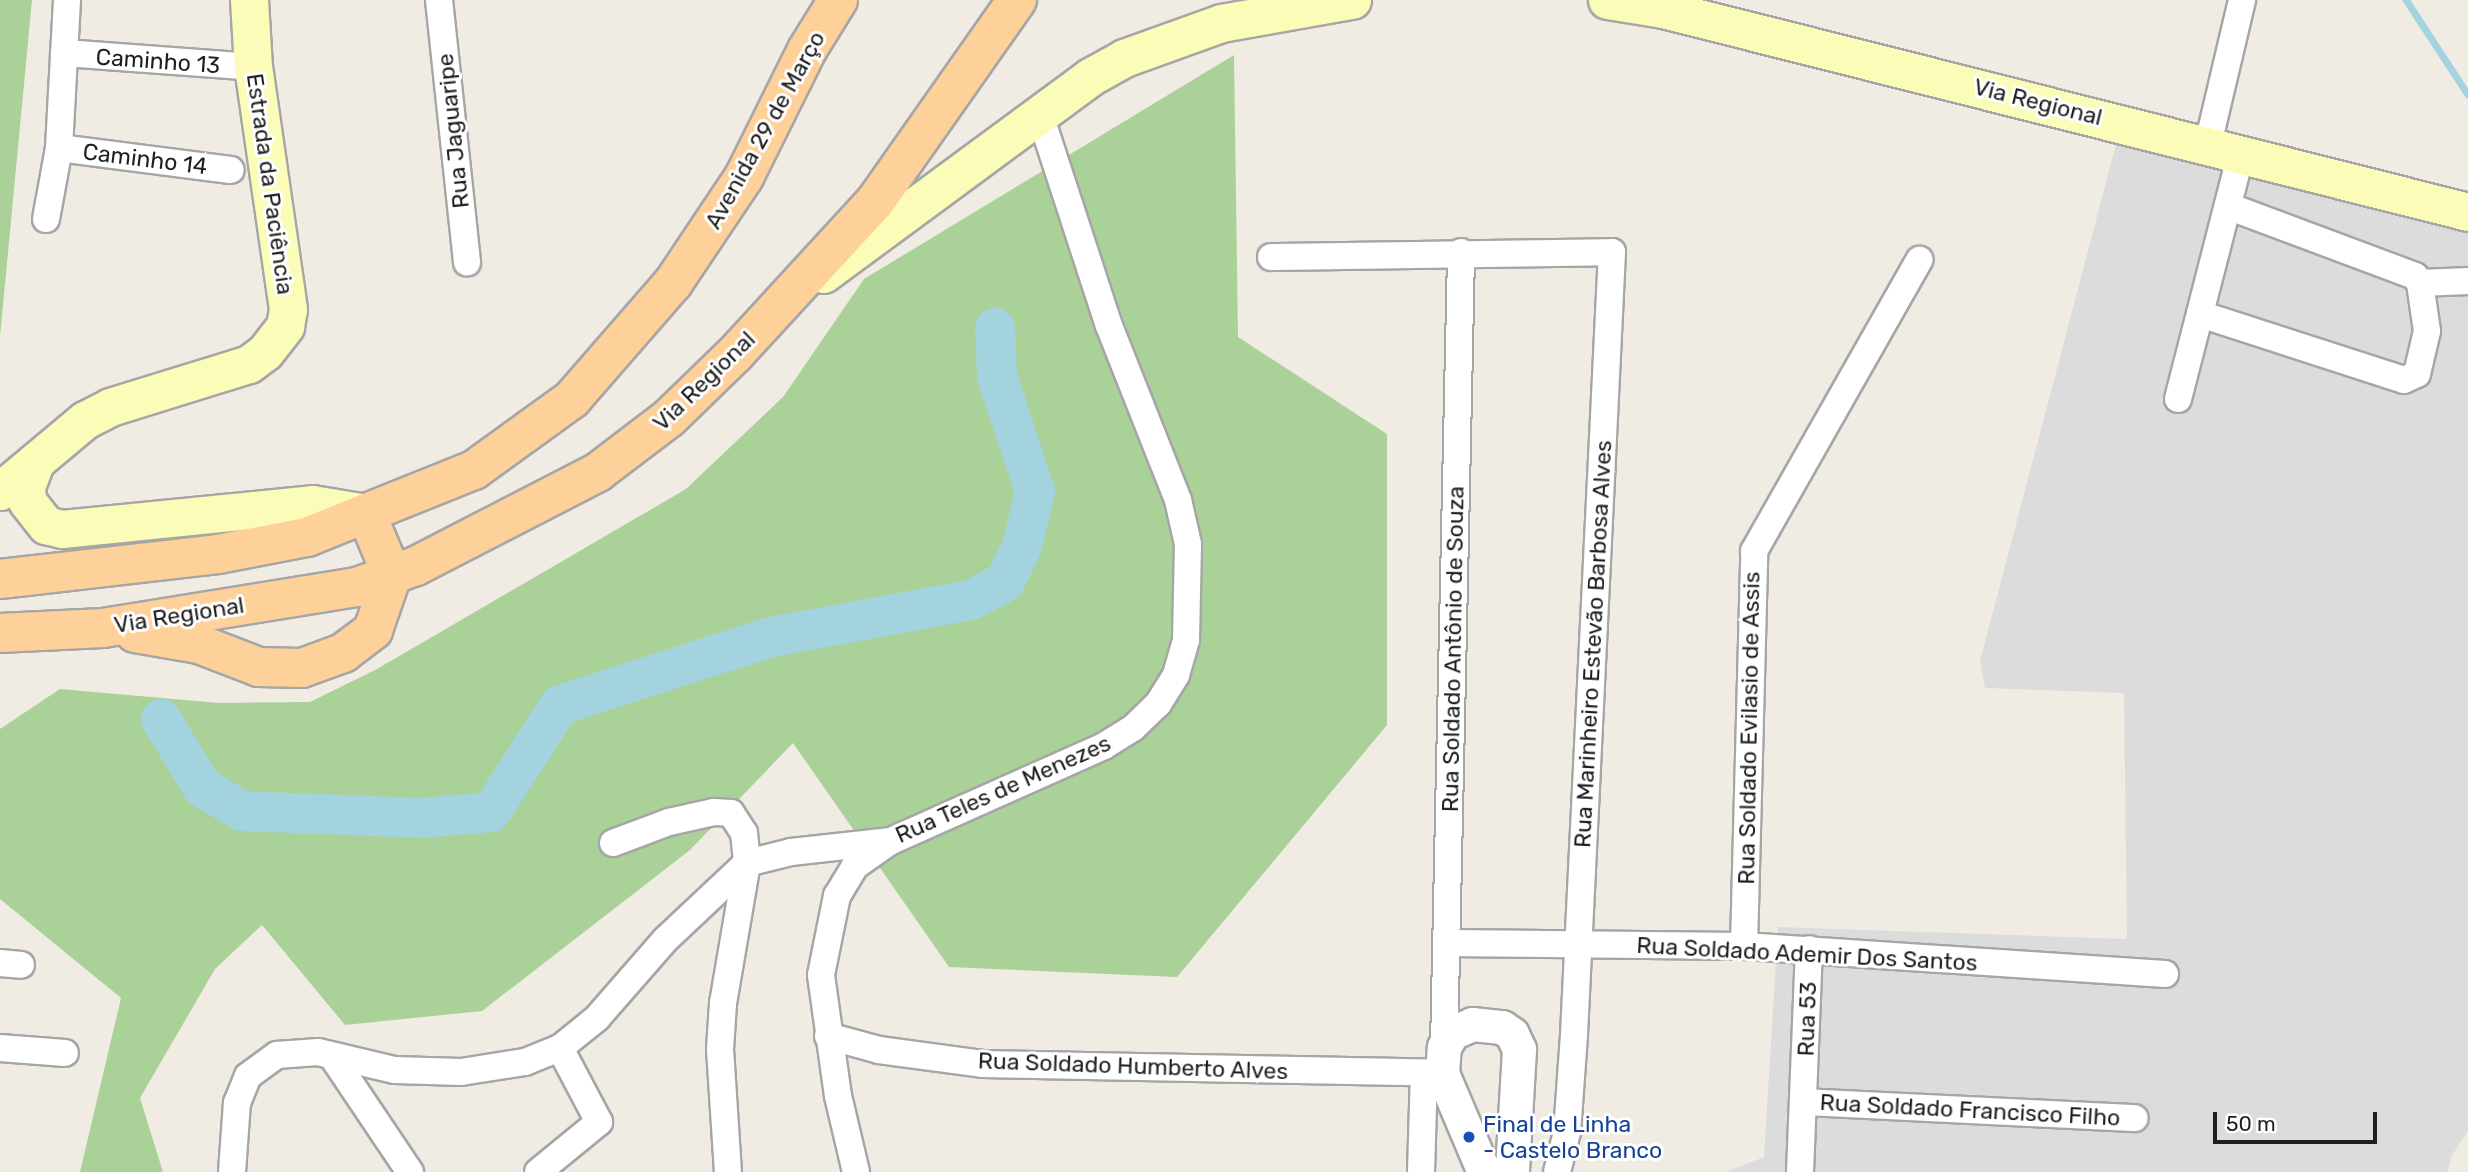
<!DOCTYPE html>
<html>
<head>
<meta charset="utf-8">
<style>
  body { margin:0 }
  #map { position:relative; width:2468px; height:1172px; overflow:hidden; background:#f0ece4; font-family:Rubik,sans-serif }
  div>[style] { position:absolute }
  .residential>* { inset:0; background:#dddcdc }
  .forest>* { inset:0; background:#aad198 }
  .stream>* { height:7px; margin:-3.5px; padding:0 3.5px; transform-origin:3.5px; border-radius:3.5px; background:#a3d3df }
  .river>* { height:40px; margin:-20px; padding:0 20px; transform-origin:20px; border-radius:20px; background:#a3d3df }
  .roads { filter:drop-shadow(2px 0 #a6a6a6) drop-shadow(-2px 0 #a6a6a6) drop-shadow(0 2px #a6a6a6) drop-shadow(0 -2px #a6a6a6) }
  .minor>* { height:26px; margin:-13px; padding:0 13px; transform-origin:13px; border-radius:13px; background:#fff }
  .tertiary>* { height:33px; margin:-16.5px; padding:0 16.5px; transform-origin:16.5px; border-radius:16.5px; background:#fff }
  .secondary>* { height:37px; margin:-18.5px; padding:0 18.5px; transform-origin:18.5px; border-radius:18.5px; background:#fafcb7 }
  .primary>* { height:38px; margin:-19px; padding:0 19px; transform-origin:19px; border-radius:19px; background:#ffd19a }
  .dots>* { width:19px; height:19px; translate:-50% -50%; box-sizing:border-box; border:4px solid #fff; border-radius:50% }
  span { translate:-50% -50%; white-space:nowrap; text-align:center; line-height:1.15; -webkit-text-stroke:6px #fff; paint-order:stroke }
  .street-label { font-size:23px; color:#1f1f1f }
  .transit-label { font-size:23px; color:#164399 }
  .left { translate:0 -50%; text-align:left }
  .scale { position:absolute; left:2213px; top:1112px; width:164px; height:32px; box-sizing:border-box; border:4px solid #1f1f1f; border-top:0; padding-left:9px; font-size:21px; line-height:24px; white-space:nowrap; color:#1f1f1f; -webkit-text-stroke:5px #fff; paint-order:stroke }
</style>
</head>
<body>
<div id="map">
  <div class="residential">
    <i style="clip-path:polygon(2125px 110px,2468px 199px,2468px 1131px,2451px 1157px,2448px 1172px,1726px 1172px,1764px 1157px,1778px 927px,2127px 939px,2124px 693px,1985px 688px,1980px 661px)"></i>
  </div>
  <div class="forest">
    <i style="clip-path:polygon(0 0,32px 0,0 337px)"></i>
    <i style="clip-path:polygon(1234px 55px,1238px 337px,1387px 434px,1387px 725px,1177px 977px,949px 967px,793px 743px,690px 850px,482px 1011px,345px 1025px,262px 925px,215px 969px,140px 1098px,163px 1172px,80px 1172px,121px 998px,0 899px,0 729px,60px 689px,219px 703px,310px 702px,377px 669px,686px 489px,783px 397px,864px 279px)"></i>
  </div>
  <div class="stream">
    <i style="left:2406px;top:0;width:113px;rotate:56.9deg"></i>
  </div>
  <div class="river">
    <i style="left:161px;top:719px;width:79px;rotate:58.9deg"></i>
    <i style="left:202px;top:787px;width:47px;rotate:31deg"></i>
    <i style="left:242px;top:811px;width:179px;rotate:2.2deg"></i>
    <i style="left:421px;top:818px;width:70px;rotate:-4.9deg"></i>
    <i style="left:491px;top:812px;width:127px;rotate:-57.2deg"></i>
    <i style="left:560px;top:705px;width:222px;rotate:-17.9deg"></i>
    <i style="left:771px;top:637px;width:203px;rotate:-10.5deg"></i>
    <i style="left:971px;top:600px;width:38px;rotate:-28deg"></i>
    <i style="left:1005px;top:582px;width:40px;rotate:-65deg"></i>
    <i style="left:1022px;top:546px;width:57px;rotate:-76.7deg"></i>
    <i style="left:1035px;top:491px;width:121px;rotate:-108.3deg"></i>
    <i style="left:997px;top:376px;width:48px;rotate:-92.4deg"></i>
  </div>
  <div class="roads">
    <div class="minor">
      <i style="left:439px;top:0;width:264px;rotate:83.9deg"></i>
      <i style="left:64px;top:53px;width:190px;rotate:4.2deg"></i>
      <i style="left:2208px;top:144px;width:148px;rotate:-76.7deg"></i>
      <i style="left:59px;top:148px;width:173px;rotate:7.3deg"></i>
      <i style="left:46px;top:219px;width:72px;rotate:-79.6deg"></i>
      <i style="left:59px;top:148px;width:148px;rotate:-86.9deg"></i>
      <i style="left:1271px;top:257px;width:341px;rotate:-0.8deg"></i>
      <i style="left:1612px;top:252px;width:784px;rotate:92.78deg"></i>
      <i style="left:1574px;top:1035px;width:97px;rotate:94.1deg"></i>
      <i style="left:1567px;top:1132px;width:41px;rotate:104deg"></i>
      <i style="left:2420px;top:283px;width:48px;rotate:-2.4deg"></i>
      <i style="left:2200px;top:314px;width:214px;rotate:17.9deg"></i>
      <i style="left:2404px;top:380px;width:14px;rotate:-25deg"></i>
      <i style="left:2417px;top:374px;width:44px;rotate:-76.9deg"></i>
      <i style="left:2427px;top:331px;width:49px;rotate:-98.3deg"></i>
      <i style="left:2420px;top:283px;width:9px;rotate:-126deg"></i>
      <i style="left:2415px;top:276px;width:200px;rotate:-159.5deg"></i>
      <i style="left:2178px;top:399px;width:254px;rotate:-75.6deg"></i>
      <i style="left:613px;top:843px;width:60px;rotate:-20.6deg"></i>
      <i style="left:669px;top:822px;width:46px;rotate:-12.5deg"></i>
      <i style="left:714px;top:812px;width:17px;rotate:3deg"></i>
      <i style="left:731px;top:813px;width:24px;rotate:57deg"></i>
      <i style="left:744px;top:833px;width:30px;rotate:84deg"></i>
      <i style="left:747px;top:863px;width:142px;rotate:99.7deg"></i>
      <i style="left:723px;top:1003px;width:46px;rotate:93.7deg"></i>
      <i style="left:720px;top:1049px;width:123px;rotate:86.3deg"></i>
      <i style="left:1448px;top:943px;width:296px;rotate:0.6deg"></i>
      <i style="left:1744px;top:946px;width:422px;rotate:3.8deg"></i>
      <i style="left:1744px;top:946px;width:395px;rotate:-88.5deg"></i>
      <i style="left:1754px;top:551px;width:335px;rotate:-60.4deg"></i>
      <i style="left:0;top:963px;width:21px;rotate:5deg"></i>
      <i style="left:828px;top:1036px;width:53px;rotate:15.4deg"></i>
      <i style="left:879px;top:1050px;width:104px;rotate:7.7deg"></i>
      <i style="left:982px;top:1064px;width:460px;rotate:1.1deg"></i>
      <i style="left:1444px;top:1047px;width:795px;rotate:-88.77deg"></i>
      <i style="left:0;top:1048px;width:65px;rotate:4.4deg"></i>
      <i style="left:332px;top:1056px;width:140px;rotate:56.1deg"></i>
      <i style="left:1804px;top:1102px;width:331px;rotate:2.8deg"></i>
      <i style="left:232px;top:1172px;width:69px;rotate:-85.9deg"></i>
      <i style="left:237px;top:1103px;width:29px;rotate:-68deg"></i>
      <i style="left:248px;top:1076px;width:36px;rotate:-36deg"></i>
      <i style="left:277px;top:1055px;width:41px;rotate:-4.2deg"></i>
      <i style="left:318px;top:1052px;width:79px;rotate:13.2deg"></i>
      <i style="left:395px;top:1070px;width:66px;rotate:1.7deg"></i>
      <i style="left:461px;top:1072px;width:65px;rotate:-8.9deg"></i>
      <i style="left:525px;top:1062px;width:38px;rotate:-22deg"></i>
      <i style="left:560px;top:1048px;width:48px;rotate:-39deg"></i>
      <i style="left:597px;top:1018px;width:103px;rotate:-48.9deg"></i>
      <i style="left:665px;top:940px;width:112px;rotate:-43.2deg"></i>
      <i style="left:747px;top:863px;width:45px;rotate:-14deg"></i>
      <i style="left:791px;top:852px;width:101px;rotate:-6.3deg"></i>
      <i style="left:891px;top:841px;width:233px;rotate:-24deg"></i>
      <i style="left:1104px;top:746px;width:34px;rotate:-32deg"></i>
      <i style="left:1133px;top:728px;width:35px;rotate:-44deg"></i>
      <i style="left:1158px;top:704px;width:34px;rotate:-58deg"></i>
      <i style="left:1176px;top:675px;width:36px;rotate:-74deg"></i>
      <i style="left:1186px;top:640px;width:96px;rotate:-88.8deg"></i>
      <i style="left:1188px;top:544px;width:45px;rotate:-102.8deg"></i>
      <i style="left:1178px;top:500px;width:187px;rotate:-111.6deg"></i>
      <i style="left:1109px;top:326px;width:222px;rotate:-108.1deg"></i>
      <i style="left:538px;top:1172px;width:79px;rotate:-39.3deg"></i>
      <i style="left:599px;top:1122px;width:84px;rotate:-117.8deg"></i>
      <i style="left:856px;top:1172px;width:78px;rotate:-103.3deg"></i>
      <i style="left:838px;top:1096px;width:122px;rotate:-98deg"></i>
      <i style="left:821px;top:975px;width:81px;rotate:-78.6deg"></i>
      <i style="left:837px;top:896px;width:35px;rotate:-59deg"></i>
      <i style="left:855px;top:866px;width:39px;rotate:-35deg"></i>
      <i style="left:1421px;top:1172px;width:99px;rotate:-88.3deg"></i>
      <i style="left:1800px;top:1172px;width:223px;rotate:-87.7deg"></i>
    </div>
    <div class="tertiary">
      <i style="left:1484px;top:1172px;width:108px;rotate:-113deg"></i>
      <i style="left:1442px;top:1073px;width:26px;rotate:-86deg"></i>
      <i style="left:1444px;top:1047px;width:16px;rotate:-60deg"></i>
      <i style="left:1452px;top:1033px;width:22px;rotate:-24deg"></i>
      <i style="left:1472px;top:1024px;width:30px;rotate:6deg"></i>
      <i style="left:1502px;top:1027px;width:12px;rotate:35deg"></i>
      <i style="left:1512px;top:1034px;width:17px;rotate:65deg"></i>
      <i style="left:1519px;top:1049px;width:123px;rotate:93.3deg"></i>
    </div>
    <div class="secondary">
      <i style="left:1607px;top:0;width:57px;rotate:9.1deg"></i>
      <i style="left:1663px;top:9px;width:830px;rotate:14.15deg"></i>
      <i style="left:823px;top:274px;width:332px;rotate:-36.4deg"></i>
      <i style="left:1090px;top:77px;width:39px;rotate:-29deg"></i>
      <i style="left:1124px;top:58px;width:103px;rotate:-19.8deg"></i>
      <i style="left:1221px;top:23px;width:133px;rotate:-10deg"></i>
      <i style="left:35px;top:463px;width:25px;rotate:111deg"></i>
      <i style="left:26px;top:486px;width:15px;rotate:86deg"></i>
      <i style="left:27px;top:501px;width:31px;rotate:52deg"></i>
      <i style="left:46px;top:525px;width:16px;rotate:14deg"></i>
      <i style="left:62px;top:529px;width:251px;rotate:-5.7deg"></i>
      <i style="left:312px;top:504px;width:55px;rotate:9.5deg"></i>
      <i style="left:0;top:491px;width:111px;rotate:-39.9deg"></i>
      <i style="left:85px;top:420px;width:28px;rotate:-27deg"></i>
      <i style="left:110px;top:407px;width:145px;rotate:-17.2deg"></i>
      <i style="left:249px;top:364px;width:20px;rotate:-37deg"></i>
      <i style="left:265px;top:352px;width:33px;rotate:-52deg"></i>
      <i style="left:285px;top:326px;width:17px;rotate:-80deg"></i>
      <i style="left:288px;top:309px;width:245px;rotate:-98.2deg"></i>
      <i style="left:253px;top:67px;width:67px;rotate:-93.4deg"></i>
    </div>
    <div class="primary">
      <i style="left:0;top:579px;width:219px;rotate:-6.5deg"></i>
      <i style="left:218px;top:554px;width:91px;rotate:-10.8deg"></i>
      <i style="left:307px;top:537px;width:180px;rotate:-21.9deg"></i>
      <i style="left:474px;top:470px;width:121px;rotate:-35.9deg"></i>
      <i style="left:572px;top:399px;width:154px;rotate:-49deg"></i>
      <i style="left:673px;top:283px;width:128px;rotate:-56.2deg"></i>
      <i style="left:744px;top:177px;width:142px;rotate:-63.6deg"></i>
      <i style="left:807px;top:50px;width:59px;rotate:-58.2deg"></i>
      <i style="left:0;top:633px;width:103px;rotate:-2.8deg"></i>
      <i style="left:103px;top:628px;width:257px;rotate:-9.2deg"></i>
      <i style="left:357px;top:587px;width:63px;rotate:-19.6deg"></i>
      <i style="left:416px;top:566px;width:205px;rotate:-27.3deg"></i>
      <i style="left:598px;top:472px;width:89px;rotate:-37.3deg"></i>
      <i style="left:669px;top:418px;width:92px;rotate:-44.1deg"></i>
      <i style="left:735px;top:354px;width:207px;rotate:-47.4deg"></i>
      <i style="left:875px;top:202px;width:247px;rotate:-54.9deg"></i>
      <i style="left:135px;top:633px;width:65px;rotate:9.8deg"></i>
      <i style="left:199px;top:644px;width:64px;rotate:21deg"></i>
      <i style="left:259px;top:667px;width:43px;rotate:1.3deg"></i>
      <i style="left:302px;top:668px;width:44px;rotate:-20.1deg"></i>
      <i style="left:343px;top:653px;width:38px;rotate:-37deg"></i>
      <i style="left:373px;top:630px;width:58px;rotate:-70.9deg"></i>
      <i style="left:392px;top:575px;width:67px;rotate:-112.8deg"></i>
    </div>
  </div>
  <div class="dots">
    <i style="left:1469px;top:1137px;background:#1a4fb4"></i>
  </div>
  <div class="street-label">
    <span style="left:158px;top:61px;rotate:4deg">Caminho 13</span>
    <span style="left:2038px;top:102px;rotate:14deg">Via Regional</span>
    <span style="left:765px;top:130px;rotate:-61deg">Avenida 29 de Março</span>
    <span style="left:453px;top:131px;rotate:-96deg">Rua Jaguaripe</span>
    <span style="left:145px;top:159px;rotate:7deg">Caminho 14</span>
    <span style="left:270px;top:184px;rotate:82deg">Estrada da Paciência</span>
    <span style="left:704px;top:381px;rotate:-44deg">Via Regional</span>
    <span style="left:179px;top:615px;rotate:-9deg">Via Regional</span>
    <span style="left:1593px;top:644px;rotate:-87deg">Rua Marinheiro Estevão Barbosa Alves</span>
    <span style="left:1453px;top:649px;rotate:-89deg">Rua Soldado Antônio de Souza</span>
    <span style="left:1749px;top:728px;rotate:-89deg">Rua Soldado Evilasio de Assis</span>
    <span style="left:1003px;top:789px;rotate:-24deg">Rua Teles de Menezes</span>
    <span style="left:1807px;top:954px;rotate:3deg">Rua Soldado Ademir Dos Santos</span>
    <span style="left:1807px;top:1019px;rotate:-88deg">Rua 53</span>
    <span style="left:1133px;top:1066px;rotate:2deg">Rua Soldado Humberto Alves</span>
    <span style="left:1970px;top:1110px;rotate:3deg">Rua Soldado Francisco Filho</span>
  </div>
  <div class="transit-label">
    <span class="left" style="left:1483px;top:1137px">Final de Linha<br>- Castelo Branco</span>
  </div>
  <div class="scale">50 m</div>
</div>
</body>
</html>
